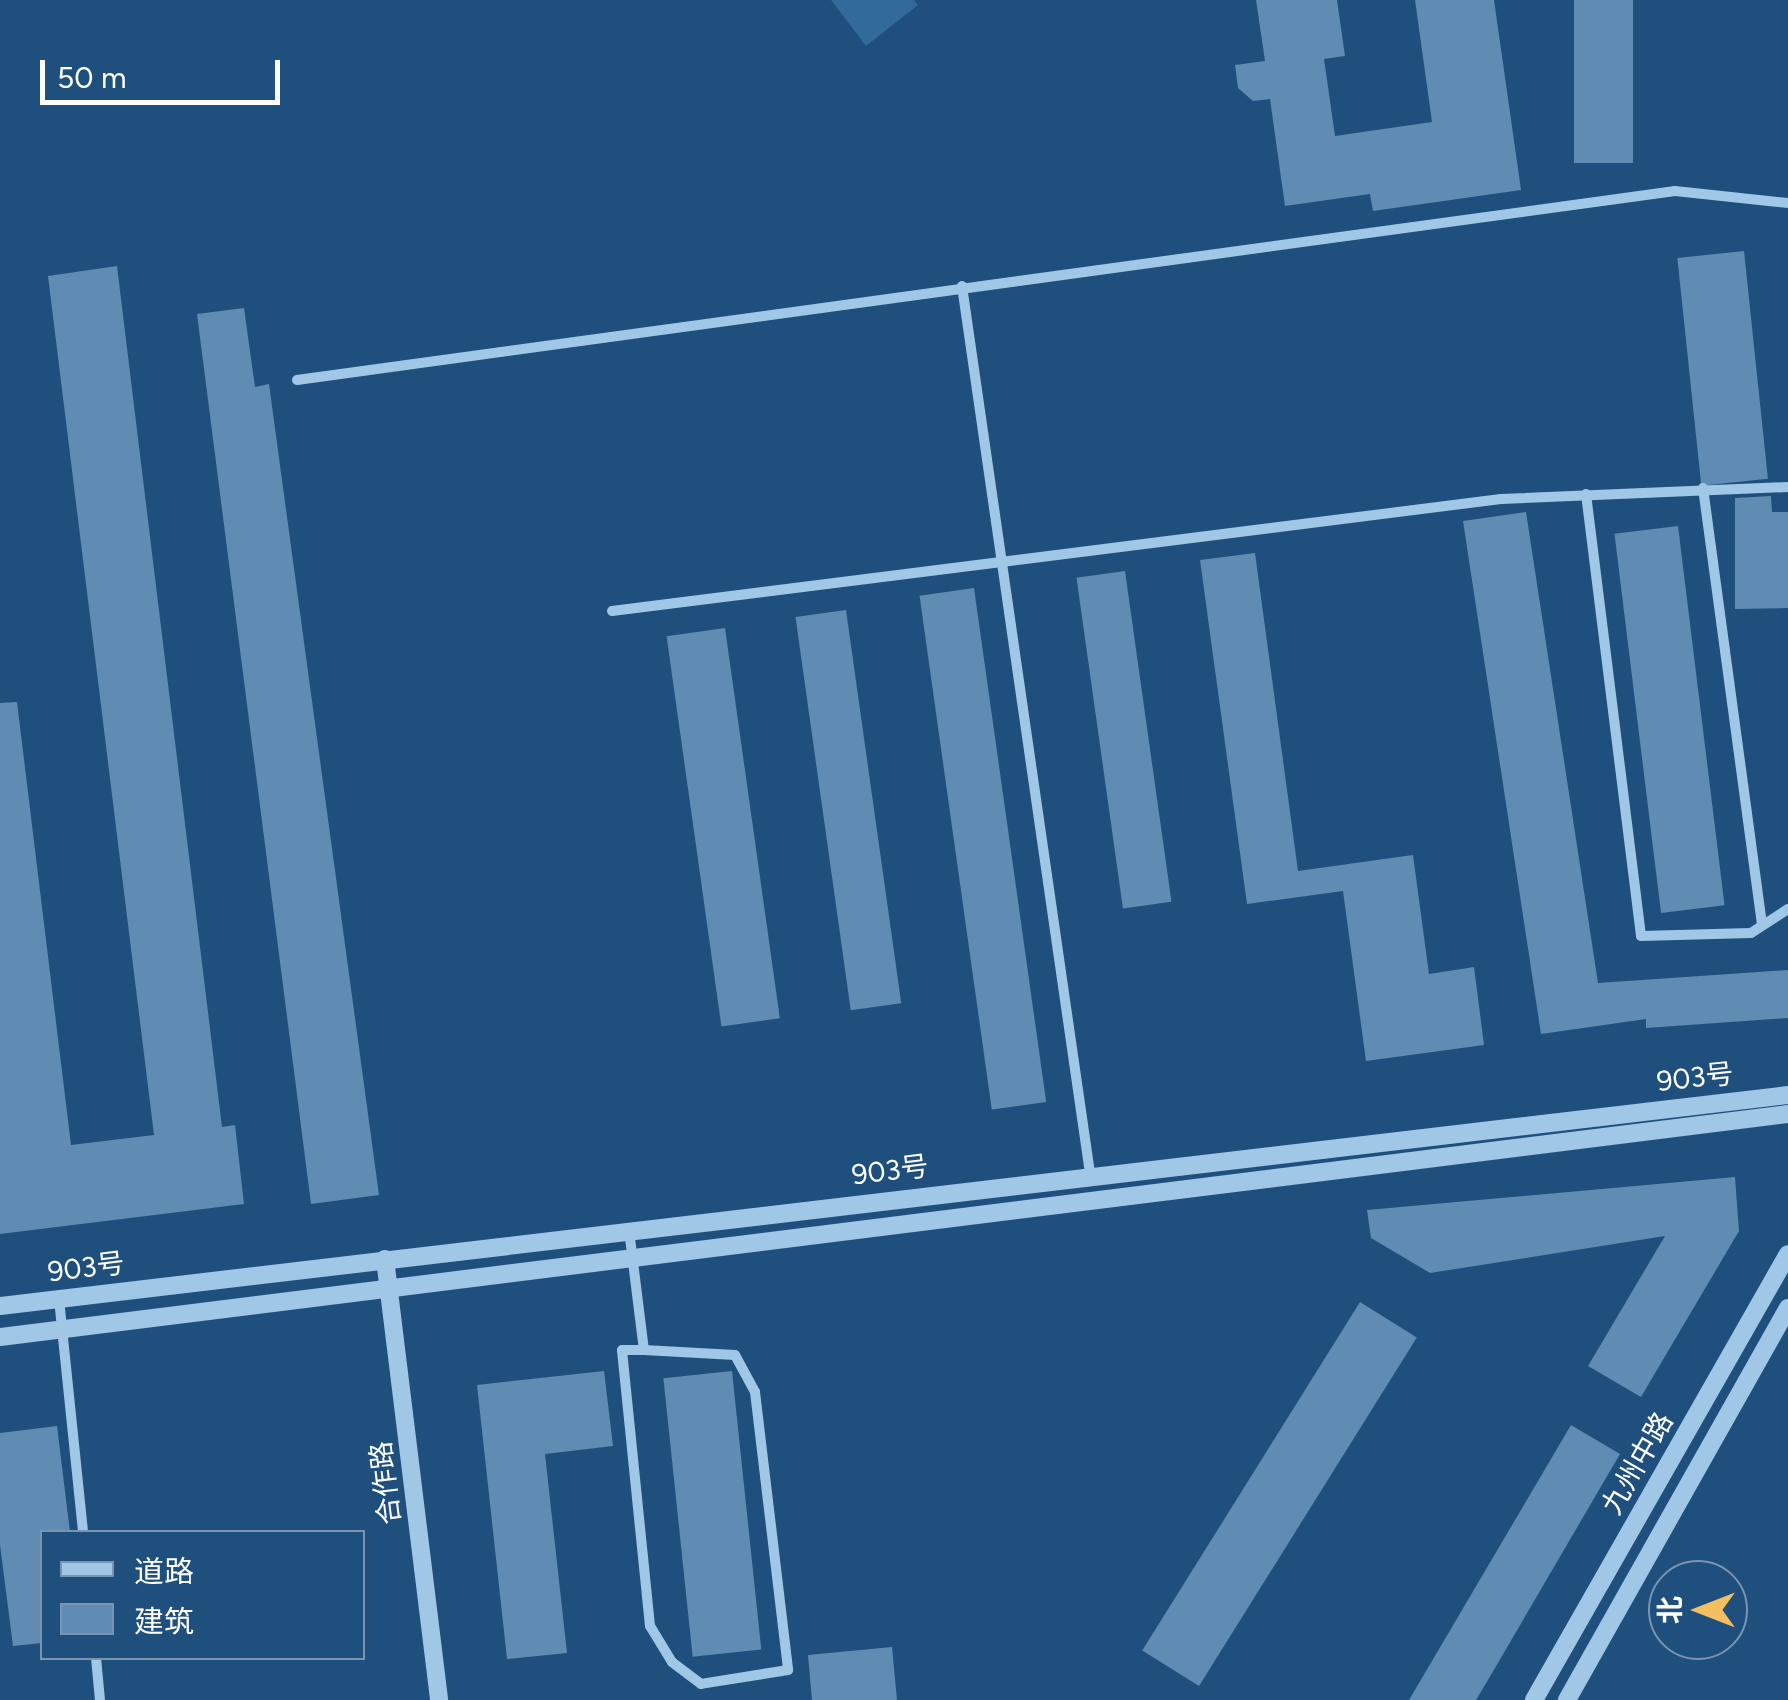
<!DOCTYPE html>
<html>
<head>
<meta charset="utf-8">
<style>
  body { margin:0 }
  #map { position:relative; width:1788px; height:1700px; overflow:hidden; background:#1f4f7d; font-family:Figtree,"Noto Sans SC",sans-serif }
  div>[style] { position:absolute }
  .green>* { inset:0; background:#316a9b }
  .building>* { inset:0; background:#608bb2; transform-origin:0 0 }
  .minor>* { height:10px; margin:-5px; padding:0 5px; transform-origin:5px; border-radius:5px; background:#a1c7e7 }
  .tertiary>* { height:18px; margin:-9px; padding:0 9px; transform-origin:9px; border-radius:9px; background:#a1c7e7 }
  span { translate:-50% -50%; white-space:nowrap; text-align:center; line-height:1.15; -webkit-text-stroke:9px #1f4f7d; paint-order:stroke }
  .street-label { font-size:28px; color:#fff }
  .legend { position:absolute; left:40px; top:1530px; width:325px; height:130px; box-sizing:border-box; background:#1f4f7d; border:2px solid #7995b1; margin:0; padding:12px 18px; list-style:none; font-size:30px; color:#fff }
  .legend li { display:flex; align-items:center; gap:20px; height:50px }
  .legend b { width:50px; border:2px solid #7995b1 }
  .north { position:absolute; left:1648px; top:1560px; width:100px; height:100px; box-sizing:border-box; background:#1f4f7d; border:2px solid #7995b1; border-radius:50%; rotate:270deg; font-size:28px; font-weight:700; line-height:40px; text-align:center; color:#fff }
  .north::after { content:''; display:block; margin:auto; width:35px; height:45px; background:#f5be61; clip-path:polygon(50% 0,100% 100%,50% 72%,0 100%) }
  .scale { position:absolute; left:40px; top:60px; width:240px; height:45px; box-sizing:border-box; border:5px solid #fff; border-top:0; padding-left:12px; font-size:30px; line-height:35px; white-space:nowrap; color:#fff; -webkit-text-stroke:8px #1f4f7d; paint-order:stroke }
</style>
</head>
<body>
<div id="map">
  <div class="green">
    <i style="clip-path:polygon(831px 0,914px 0,918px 5px,866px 46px)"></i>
  </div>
  <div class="building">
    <i style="clip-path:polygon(1256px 0,1337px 0,1345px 56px,1324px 59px,1335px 136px,1432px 122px,1415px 0,1494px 0,1521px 190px,1373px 211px,1370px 194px,1285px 206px,1270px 99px,1253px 101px,1238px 88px,1235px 65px,1265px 61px)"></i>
    <i style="left:1574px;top:0;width:59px;height:163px"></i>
    <i style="left:1744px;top:251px;width:229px;height:67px;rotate:84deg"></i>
    <i style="clip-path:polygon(117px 266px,222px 1127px,235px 1125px,244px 1204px,0 1234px,0 703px,17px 702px,71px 1145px,154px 1135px,48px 276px)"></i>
    <i style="clip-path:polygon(244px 308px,255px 387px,269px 384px,379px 1195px,311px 1204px,197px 314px)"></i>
    <i style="clip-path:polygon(1771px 496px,1772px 512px,1788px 512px,1788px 608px,1735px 609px,1735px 498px)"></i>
    <i style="clip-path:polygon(1526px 512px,1598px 983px,1788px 970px,1788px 1018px,1646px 1028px,1646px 1019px,1541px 1034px,1463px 521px)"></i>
    <i style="left:1678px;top:526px;width:382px;height:64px;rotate:83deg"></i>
    <i style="clip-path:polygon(1255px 553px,1298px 871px,1413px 855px,1429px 974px,1474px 967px,1484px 1045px,1366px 1061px,1343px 891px,1247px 904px,1200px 560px)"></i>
    <i style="left:1125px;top:571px;width:334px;height:49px;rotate:82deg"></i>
    <i style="left:974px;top:588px;width:519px;height:55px;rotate:82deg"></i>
    <i style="left:846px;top:610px;width:397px;height:51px;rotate:82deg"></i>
    <i style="left:725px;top:628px;width:394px;height:59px;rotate:82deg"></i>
    <i style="clip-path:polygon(1735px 1177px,1739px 1231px,1641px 1397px,1588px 1366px,1665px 1236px,1430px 1273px,1371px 1238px,1367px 1210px)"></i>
    <i style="left:1360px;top:1302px;width:67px;height:411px;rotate:32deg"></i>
    <i style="clip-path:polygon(604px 1371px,613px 1446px,545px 1454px,567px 1653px,507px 1659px,477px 1385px)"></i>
    <i style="left:732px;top:1371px;width:280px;height:69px;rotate:84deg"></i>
    <i style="clip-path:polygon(1571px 1425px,1620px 1454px,1495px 1668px,1476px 1700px,1409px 1700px)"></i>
    <i style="clip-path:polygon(57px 1426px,70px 1532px,42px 1532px,42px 1643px,13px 1646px,0 1545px,0 1433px)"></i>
    <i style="clip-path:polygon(892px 1647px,897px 1700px,812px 1700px,808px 1655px)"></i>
  </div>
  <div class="minor">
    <i style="left:962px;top:286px;width:896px;rotate:81.79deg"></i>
    <i style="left:297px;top:380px;width:1391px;rotate:-7.81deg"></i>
    <i style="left:1675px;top:191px;width:114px;rotate:6.1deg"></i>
    <i style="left:1703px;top:488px;width:441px;rotate:82.3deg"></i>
    <i style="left:1586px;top:494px;width:445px;rotate:82.9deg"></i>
    <i style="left:1641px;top:936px;width:110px;rotate:-1.6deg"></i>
    <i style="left:1751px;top:933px;width:44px;rotate:-33deg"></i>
    <i style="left:612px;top:611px;width:896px;rotate:-7.18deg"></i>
    <i style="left:1501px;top:499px;width:287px;rotate:-2.4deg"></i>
    <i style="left:629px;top:1230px;width:121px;rotate:82.9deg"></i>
    <i style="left:644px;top:1350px;width:91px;rotate:3.1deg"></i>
    <i style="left:735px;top:1355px;width:42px;rotate:61.6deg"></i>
    <i style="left:755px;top:1392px;width:280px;rotate:83.2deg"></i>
    <i style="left:788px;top:1670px;width:88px;rotate:170.9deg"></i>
    <i style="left:701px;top:1684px;width:36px;rotate:-143deg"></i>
    <i style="left:672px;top:1662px;width:42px;rotate:-121.4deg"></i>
    <i style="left:650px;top:1626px;width:277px;rotate:-95.8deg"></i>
    <i style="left:622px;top:1350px;width:22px"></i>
    <i style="left:59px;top:1299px;width:234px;rotate:84.1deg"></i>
    <i style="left:96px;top:1658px;width:42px;rotate:84.6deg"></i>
  </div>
  <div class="tertiary">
    <i style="left:385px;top:1259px;width:444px;rotate:83deg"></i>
    <i style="left:0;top:1306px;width:1800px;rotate:-6.73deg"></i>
    <i style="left:0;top:1337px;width:1802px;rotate:-7.11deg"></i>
    <i style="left:1534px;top:1700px;width:513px;rotate:-60.34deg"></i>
    <i style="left:1567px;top:1700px;width:450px;rotate:-60.6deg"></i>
  </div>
  <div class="street-label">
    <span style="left:1695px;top:1077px;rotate:-6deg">903号</span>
    <span style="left:890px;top:1170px;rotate:-7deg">903号</span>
    <span style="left:86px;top:1267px;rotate:-7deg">903号</span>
    <span style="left:1637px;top:1463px;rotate:-60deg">九州中路</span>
    <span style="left:385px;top:1483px;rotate:-97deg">合作路</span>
  </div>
  <ul class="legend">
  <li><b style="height:12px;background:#a1c7e7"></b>道路</li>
  <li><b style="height:28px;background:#608bb2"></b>建筑</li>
  </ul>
  <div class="north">北</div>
  <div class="scale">50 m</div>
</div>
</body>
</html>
